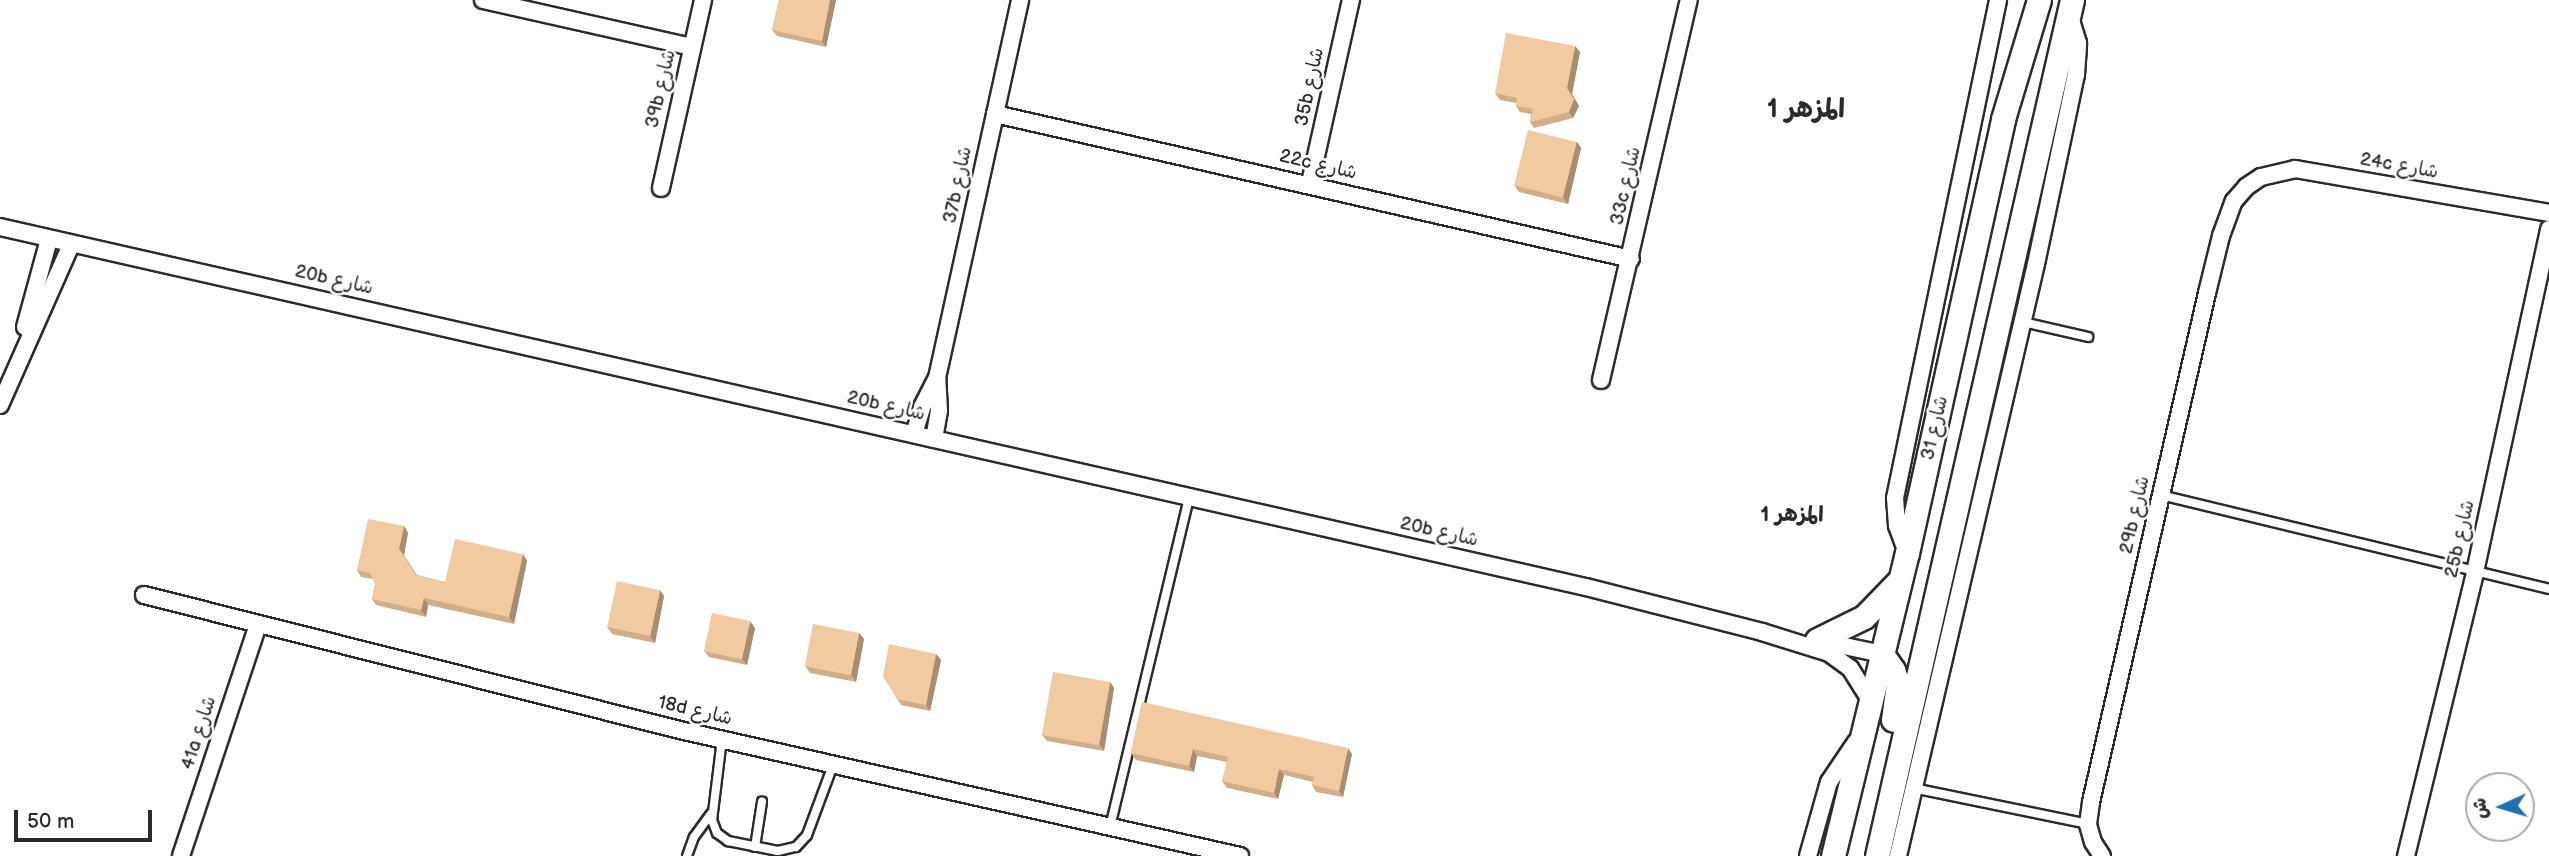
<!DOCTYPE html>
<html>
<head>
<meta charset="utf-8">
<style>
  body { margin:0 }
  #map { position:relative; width:2549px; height:856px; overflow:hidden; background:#fff; font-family:"Balsamiq Sans","Playpen Sans Arabic",sans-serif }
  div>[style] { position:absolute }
  .roads { filter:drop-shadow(2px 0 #2b2b2b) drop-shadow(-2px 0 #2b2b2b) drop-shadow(0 2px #2b2b2b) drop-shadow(0 -2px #2b2b2b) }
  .lane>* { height:8px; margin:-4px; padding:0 4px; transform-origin:4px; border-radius:4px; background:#fff }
  .street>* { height:16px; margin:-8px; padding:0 8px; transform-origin:8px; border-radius:8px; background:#fff }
  .secondary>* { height:23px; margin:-11.5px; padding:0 11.5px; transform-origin:11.5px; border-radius:11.5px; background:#fff }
  .wall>* { inset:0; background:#d0ae8a }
  .shaded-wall>* { inset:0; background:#a98d71 }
  .building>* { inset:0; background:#f2caa1; transform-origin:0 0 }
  span { translate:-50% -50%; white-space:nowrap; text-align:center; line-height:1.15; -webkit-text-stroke:5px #fff; paint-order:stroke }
  .street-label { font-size:19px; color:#2b2b2b }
  .neighbourhood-label { font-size:21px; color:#2b2b2b; font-weight:700 }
  .district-label { font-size:26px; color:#2b2b2b; font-weight:700 }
  .north { position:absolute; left:2465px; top:772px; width:70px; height:70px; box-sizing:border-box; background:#fff; border:2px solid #aaa; border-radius:50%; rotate:266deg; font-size:19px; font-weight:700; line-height:28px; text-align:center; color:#2b2b2b }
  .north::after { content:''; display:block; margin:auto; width:24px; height:32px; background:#1f6fb2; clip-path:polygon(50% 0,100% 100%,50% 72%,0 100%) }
  .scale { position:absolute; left:14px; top:810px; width:138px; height:32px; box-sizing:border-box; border:4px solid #2b2b2b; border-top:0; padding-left:9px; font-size:21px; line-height:24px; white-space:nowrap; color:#2b2b2b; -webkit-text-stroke:5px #fff; paint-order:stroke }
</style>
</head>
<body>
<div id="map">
  <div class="roads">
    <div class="lane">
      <i style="left:2023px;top:322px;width:67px;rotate:13deg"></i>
      <i style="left:2161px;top:495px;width:399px;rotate:13.6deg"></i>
      <i style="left:722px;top:739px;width:82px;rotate:97deg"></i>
      <i style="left:712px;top:820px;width:14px;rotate:69deg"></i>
      <i style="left:717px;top:833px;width:14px;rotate:36deg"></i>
      <i style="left:728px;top:841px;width:51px;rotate:11.3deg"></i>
      <i style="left:778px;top:851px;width:18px;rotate:-13deg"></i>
      <i style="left:796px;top:847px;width:16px;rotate:-47deg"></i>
      <i style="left:807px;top:835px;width:75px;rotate:-69.6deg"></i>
      <i style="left:1913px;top:788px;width:179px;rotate:11.6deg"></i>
      <i style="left:1110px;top:827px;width:339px;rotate:-76.5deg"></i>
      <i style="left:755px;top:847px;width:46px;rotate:-81.2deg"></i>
      <i style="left:687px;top:856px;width:20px;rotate:-70deg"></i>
      <i style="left:694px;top:837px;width:29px;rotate:-54deg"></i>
    </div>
    <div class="street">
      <i style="left:483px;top:0;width:214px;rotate:12.7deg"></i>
      <i style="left:995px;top:114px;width:652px;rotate:12.84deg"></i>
      <i style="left:1310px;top:183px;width:188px;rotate:-77.4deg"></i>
      <i style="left:661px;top:188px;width:193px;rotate:-77.4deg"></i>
      <i style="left:0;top:227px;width:1626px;rotate:12.79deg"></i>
      <i style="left:1586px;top:587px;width:182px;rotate:14.3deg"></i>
      <i style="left:1762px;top:632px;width:70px;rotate:17.4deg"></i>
      <i style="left:1829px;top:653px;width:26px;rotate:36deg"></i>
      <i style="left:1850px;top:668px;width:39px;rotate:58deg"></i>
      <i style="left:25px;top:327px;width:91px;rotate:-74.7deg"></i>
      <i style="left:1601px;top:380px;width:390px;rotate:-77deg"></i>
      <i style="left:0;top:405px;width:175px;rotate:-66.1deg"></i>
      <i style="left:914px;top:434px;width:28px;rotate:-73deg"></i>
      <i style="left:922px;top:407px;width:33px;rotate:-63deg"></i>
      <i style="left:934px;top:439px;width:28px;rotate:-80deg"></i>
      <i style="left:939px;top:411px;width:33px;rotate:-93deg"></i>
      <i style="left:937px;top:378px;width:387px;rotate:-77.6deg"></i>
      <i style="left:1907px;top:553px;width:29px;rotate:-110deg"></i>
      <i style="left:1897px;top:526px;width:28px;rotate:-94deg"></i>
      <i style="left:1895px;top:498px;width:509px;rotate:-78.31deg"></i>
      <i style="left:144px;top:595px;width:557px;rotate:14.14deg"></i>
      <i style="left:684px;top:731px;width:570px;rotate:12.67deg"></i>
      <i style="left:1816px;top:640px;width:67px;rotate:12deg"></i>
      <i style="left:181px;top:856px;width:244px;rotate:-71.6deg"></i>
      <i style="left:1808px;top:856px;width:77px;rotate:-74.2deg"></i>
      <i style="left:1829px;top:782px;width:48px;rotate:-56deg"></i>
      <i style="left:1898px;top:856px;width:608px;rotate:-76.88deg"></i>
      <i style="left:2036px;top:264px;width:193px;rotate:-78.1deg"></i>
      <i style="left:2076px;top:75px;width:32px;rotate:-86deg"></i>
      <i style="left:2078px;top:43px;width:28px;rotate:-107deg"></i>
      <i style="left:2102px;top:856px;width:17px;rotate:-123deg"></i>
      <i style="left:2093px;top:842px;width:19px;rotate:-106deg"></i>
      <i style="left:2088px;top:824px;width:22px;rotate:-82deg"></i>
      <i style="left:2091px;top:802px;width:522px;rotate:-77.16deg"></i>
      <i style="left:2207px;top:293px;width:59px;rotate:-76.2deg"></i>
      <i style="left:2221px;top:236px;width:37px;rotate:-70deg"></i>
      <i style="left:2234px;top:201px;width:18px;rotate:-49deg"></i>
      <i style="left:2246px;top:187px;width:18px;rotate:-34deg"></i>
      <i style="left:2261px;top:177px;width:35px;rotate:-13deg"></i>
      <i style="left:2295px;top:169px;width:258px;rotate:9.8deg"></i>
      <i style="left:2406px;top:856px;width:292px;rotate:-76.3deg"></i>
      <i style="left:2475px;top:572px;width:351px;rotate:-77.8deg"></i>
    </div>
    <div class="secondary">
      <i style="left:1817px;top:640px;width:52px;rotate:-26.1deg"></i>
      <i style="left:1864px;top:617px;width:47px;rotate:-45.9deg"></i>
      <i style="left:1882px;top:654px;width:19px;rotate:55deg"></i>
      <i style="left:1893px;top:670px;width:15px;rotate:70deg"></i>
      <i style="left:1898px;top:684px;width:36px;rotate:98deg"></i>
      <i style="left:1833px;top:856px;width:312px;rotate:-76.3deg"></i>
      <i style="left:1907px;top:553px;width:444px;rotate:-77.5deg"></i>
      <i style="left:2003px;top:119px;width:124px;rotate:-73.2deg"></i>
      <i style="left:1877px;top:856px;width:878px;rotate:-77.17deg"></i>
    </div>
  </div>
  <div class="wall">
    <i style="clip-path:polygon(779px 0,836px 0,826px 47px,777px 36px,772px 30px)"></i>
    <i style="clip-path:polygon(1580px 52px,1572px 94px,1579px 106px,1573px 118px,1534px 128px,1530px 122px,1531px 114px,1520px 112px,1516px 106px,1516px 103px,1500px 100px,1495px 93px)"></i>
    <i style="clip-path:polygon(1577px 142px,1581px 148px,1568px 204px,1519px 192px,1514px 185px)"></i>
    <i style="clip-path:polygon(404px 526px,408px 533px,404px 555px,417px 575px,445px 582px,523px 554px,527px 561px,514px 624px,428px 605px,426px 617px,376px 605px,372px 599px,375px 584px,373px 579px,361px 577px,357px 570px)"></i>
    <i style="clip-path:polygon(664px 596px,655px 643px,612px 634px,607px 627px)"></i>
    <i style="clip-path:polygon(755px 628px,747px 665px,709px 657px,704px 651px)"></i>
    <i style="clip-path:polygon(859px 633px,864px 639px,856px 682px,810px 673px,805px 666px)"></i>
    <i style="clip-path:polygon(936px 654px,941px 660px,930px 711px,901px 705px,883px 676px)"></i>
    <i style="clip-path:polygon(1110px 682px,1114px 688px,1104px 751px,1047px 741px,1042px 735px)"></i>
    <i style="clip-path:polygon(1142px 702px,1352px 754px,1343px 797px,1316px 792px,1312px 785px,1313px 782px,1284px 775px,1278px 799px,1227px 788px,1222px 781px,1227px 762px,1197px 756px,1194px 772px,1136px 760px,1131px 753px)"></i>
  </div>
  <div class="shaded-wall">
    <i style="clip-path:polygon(830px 0,836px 0,826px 47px,822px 41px)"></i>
    <i style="clip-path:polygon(1575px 46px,1580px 52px,1572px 94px,1579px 106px,1573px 118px,1569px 112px,1567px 88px)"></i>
    <i style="clip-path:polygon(1577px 142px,1581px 148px,1568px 204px,1563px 197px)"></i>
    <i style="clip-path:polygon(404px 526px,408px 533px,404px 555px,399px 549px)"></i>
    <i style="clip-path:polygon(523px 554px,527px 561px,514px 624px,509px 617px)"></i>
    <i style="clip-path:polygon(660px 590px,664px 596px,655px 643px,650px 636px)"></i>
    <i style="clip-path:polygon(424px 598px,428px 605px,426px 617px,421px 610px)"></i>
    <i style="clip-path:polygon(750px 621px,755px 628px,747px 665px,742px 659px)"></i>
    <i style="clip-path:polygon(859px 633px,864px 639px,856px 682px,851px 675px)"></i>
    <i style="clip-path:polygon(936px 654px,941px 660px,930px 711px,926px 705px)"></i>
    <i style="clip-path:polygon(1110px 682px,1114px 688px,1104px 751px,1099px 744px)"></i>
    <i style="clip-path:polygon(1348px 748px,1352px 754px,1343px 797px,1339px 791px)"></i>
    <i style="clip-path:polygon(1193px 749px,1197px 756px,1194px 772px,1189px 766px)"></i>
    <i style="clip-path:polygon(1279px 769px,1284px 775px,1278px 799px,1274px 793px)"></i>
  </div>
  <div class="building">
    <i style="clip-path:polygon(779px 0,830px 0,822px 41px,772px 30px)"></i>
    <i style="clip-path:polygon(1506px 33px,1575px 46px,1567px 88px,1574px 99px,1569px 112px,1530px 122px,1533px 109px,1516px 106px,1517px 98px,1495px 93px)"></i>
    <i style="left:1528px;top:130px;width:50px;height:57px;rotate:14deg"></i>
    <i style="clip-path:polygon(368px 519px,404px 526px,399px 549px,416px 575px,445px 582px,455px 539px,523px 554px,509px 617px,424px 598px,421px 610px,372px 599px,375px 584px,370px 573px,357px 570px)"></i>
    <i style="left:617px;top:581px;width:44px;height:47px;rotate:12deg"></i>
    <i style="left:712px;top:613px;width:39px;height:39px;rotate:12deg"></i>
    <i style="left:813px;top:624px;width:47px;height:43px;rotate:11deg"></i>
    <i style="clip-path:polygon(889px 644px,936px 654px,926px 705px,897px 699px,883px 676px)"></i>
    <i style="left:1053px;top:672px;width:58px;height:64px;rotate:10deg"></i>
    <i style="clip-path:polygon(1142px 702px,1348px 748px,1339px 791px,1312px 785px,1314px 777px,1279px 769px,1274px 793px,1222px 781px,1228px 757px,1193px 749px,1189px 766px,1131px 753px)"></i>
  </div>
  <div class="street-label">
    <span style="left:1310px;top:87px;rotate:-78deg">35b شارع</span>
    <span style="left:661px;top:89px;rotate:-77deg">39b شارع</span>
    <span style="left:1318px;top:165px;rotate:13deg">22c شارع</span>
    <span style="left:2399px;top:166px;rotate:10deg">24c شارع</span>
    <span style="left:958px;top:185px;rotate:-78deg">37b شارع</span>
    <span style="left:1626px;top:186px;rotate:-77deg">33c شارع</span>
    <span style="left:334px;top:280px;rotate:13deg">20b شارع</span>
    <span style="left:886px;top:406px;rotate:13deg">20b شارع</span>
    <span style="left:1935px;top:428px;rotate:-77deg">شارع 31</span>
    <span style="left:2135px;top:515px;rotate:-77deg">29b شارع</span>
    <span style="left:1439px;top:532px;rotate:13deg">20b شارع</span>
    <span style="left:2460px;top:539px;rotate:-77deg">25b شارع</span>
    <span style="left:695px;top:711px;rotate:13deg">18d شارع</span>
    <span style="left:199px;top:733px;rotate:-72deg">41a شارع</span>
  </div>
  <div class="neighbourhood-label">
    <span style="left:1792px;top:515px">المزهر 1</span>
  </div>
  <div class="district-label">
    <span style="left:1806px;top:110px">المزهر 1</span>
  </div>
  <div class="north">ش</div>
  <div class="scale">50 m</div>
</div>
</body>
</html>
